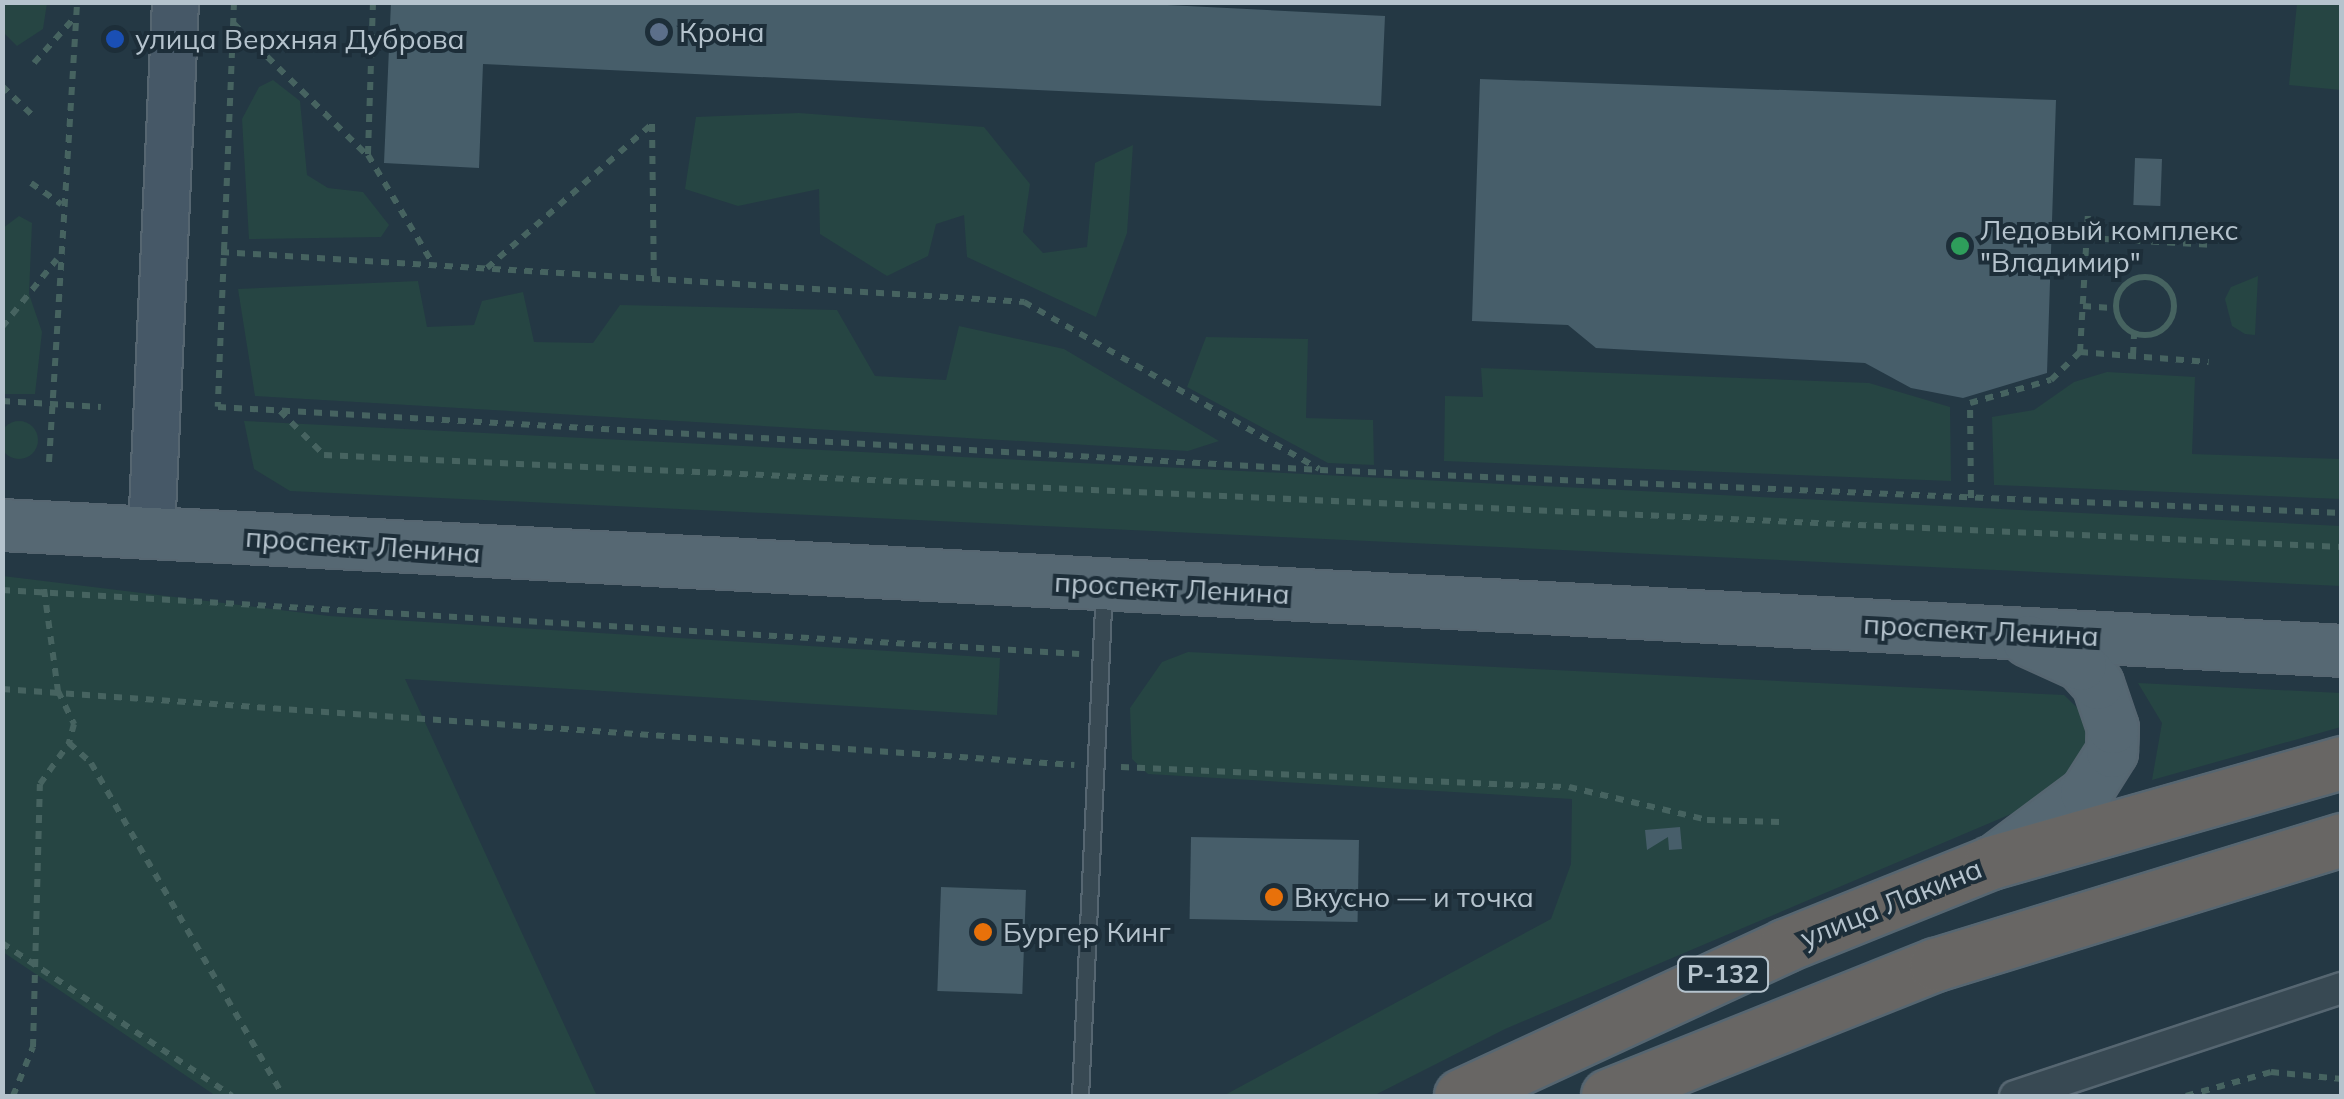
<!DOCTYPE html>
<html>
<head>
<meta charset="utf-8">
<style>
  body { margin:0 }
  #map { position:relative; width:2344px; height:1099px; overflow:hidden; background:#243844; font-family:Mulish,sans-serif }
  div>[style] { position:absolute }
  .green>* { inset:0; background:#264543 }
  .round { border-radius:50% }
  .building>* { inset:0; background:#475e6a; transform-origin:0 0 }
  .path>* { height:6px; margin-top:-3px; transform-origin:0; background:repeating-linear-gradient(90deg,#466360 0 8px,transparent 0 16px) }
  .path>.ring { margin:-3px; padding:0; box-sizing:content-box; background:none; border:6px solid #466360; border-radius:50% }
  .roads { filter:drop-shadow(2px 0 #566671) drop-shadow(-2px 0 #566671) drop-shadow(0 2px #566671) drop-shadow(0 -2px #566671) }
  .service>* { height:15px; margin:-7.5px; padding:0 7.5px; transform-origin:7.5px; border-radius:7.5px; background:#384953 }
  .minor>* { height:30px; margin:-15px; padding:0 15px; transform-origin:15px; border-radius:15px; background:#384953 }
  .secondary>* { height:45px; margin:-22.5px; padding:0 22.5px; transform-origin:22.5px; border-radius:22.5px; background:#465867 }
  .primary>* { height:50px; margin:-25px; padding:0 25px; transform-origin:25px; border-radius:25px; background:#566873 }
  .trunk>* { height:52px; margin:-26px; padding:0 26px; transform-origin:26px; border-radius:26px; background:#686664 }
  .dots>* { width:28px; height:28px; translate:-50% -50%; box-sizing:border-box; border:5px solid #1d2e39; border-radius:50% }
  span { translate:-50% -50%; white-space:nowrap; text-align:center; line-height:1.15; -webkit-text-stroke:8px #1d2e39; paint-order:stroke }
  .shield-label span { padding:2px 8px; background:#1d2e39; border:2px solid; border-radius:8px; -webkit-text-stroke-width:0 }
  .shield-label { font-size:25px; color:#b5c3cd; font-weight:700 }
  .poi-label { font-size:28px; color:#b5c3cd }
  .left { translate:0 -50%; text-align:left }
  .street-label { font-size:28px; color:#b5c3cd }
  .frame { position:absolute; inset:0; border:5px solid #b5c3cd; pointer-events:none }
</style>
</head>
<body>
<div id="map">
  <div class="green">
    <i style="clip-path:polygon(3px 2px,47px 3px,43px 29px,17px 46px,3px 32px)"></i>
    <i style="clip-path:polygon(2297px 3px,2341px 3px,2341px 90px,2289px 85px)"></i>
    <i style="clip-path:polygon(273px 80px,300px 101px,307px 175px,328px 188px,363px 192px,389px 225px,381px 237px,249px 239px,242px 119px,259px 87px)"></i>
    <i style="clip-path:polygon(799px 113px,984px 127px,1030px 184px,1023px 232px,1043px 253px,1087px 247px,1095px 163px,1133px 145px,1127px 233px,1096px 317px,967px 257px,964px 215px,936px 224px,928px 256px,887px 276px,820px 234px,819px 189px,738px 206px,685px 189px,696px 117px)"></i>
    <i style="clip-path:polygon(19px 216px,32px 223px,29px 294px,42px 332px,35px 394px,3px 394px,3px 228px)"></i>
    <i style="clip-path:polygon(2258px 276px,2255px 335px,2245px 334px,2232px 326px,2225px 299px,2231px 287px)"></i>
    <i style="clip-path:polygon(418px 281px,427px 327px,474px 325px,482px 301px,523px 292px,534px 342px,593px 343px,620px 305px,837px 310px,875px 376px,946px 380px,959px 326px,1064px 349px,1219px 441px,1188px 451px,255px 396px,238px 289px)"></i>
    <i style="clip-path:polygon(1206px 337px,1308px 339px,1306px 418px,1373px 420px,1374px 465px,1328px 463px,1187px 387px)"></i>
    <i style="clip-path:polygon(1481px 368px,1869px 383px,1950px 407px,1951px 481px,1444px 461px,1445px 396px,1483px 397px)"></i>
    <i style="clip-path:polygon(2107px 372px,2195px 377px,2192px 454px,2341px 459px,2341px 499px,1994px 485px,1992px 417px,2034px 410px,2074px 382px)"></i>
    <i class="round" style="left:0;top:421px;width:38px;height:38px"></i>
    <i style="clip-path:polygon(244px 421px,2341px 526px,2341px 586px,290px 491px,254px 469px)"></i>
    <i style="clip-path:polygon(3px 576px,329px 616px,1000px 658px,997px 715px,405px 679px,597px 1096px,216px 1096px,3px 952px)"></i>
    <i style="clip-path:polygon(1188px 652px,2064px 695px,2094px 724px,2090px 748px,2061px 788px,2018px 811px,1505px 1029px,1373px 1096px,1223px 1096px,1551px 919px,1571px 864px,1572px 799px,1148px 774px,1132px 759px,1130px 708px,1162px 662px)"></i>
    <i style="clip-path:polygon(2138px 683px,2341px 693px,2341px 727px,2152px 780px,2162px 723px)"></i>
  </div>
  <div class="building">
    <i style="clip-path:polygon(391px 2px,1107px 2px,1385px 16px,1381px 106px,483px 64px,479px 168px,384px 163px)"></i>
    <i style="clip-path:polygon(1480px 79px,2056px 100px,2047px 373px,1963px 398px,1911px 388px,1865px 363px,1596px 348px,1568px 325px,1472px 321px)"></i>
    <i style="left:2135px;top:158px;width:27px;height:47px;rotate:2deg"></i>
    <i style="clip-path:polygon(1680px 827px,1682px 849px,1669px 850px,1668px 837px,1647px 850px,1645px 830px)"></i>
    <i style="left:1191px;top:837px;width:168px;height:82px;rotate:1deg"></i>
    <i style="left:941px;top:887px;width:85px;height:104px;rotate:2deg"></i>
  </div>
  <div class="path">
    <i style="left:234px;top:2px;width:405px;rotate:92.3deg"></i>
    <i style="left:218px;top:407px;width:1104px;rotate:3.27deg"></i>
    <i style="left:1320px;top:470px;width:1023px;rotate:2.41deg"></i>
    <i style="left:373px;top:2px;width:153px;rotate:91.9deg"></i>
    <i style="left:368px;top:155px;width:127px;rotate:59.2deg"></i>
    <i style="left:233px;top:23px;width:188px;rotate:44.6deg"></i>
    <i style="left:34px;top:63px;width:62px;rotate:-48.3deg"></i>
    <i style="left:2px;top:86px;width:42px;rotate:44deg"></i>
    <i style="left:31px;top:183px;width:37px;rotate:35deg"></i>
    <i style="left:2087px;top:238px;width:127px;rotate:3.2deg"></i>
    <i style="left:221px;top:252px;width:805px;rotate:3.56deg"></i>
    <i style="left:1024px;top:302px;width:339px;rotate:29.5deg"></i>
    <i style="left:487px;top:268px;width:219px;rotate:-41.1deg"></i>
    <i style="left:652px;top:124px;width:156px;rotate:89.3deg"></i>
    <i class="ring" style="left:2116px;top:277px;width:52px;height:52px"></i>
    <i style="left:2083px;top:306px;width:32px;rotate:4deg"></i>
    <i style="left:2px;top:327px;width:87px;rotate:-51deg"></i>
    <i style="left:2080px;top:352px;width:139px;rotate:-86.7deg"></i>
    <i style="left:2133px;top:355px;width:20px;rotate:-87deg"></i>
    <i style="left:2px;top:401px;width:99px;rotate:3.5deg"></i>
    <i style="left:280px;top:411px;width:62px;rotate:45deg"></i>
    <i style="left:324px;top:455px;width:2020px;rotate:2.61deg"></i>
    <i style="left:49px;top:462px;width:461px;rotate:-86.5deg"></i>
    <i style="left:1971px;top:498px;width:95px;rotate:-90.6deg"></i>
    <i style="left:1970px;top:403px;width:84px;rotate:-15.9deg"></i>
    <i style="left:2051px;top:380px;width:40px;rotate:-44deg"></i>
    <i style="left:2080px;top:352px;width:129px;rotate:4.4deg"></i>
    <i style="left:44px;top:589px;width:103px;rotate:82.2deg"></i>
    <i style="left:58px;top:691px;width:37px;rotate:64deg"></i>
    <i style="left:74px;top:724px;width:20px;rotate:105deg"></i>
    <i style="left:69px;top:743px;width:30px;rotate:42deg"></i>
    <i style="left:91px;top:763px;width:384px;rotate:60deg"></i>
    <i style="left:2px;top:590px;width:1079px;rotate:3.4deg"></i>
    <i style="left:2px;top:689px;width:1075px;rotate:4.06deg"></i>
    <i style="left:1121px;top:767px;width:448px;rotate:2.6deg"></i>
    <i style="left:1569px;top:787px;width:142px;rotate:13.4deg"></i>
    <i style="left:1707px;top:820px;width:76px;rotate:1.5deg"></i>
    <i style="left:2px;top:943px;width:276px;rotate:33.6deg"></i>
    <i style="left:13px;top:1096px;width:53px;rotate:-67.8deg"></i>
    <i style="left:33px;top:1047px;width:263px;rotate:-88.5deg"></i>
    <i style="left:40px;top:784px;width:50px;rotate:-54.7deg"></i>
    <i style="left:2186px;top:1096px;width:88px;rotate:-15.8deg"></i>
    <i style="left:2271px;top:1072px;width:71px;rotate:5.6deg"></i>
  </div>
  <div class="roads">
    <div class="service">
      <i style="left:1080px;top:1096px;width:509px;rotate:-87.3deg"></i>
    </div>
    <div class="minor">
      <i style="left:2015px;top:1096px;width:344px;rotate:-18.3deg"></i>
    </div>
    <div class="secondary">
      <i style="left:151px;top:532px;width:531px;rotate:-87.41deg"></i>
    </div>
    <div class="primary">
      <i style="left:2px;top:525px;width:2343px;rotate:3.08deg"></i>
      <i style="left:1997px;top:859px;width:111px;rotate:-36.6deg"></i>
      <i style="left:2086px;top:793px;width:49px;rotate:-57.6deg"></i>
      <i style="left:2112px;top:752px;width:24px;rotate:-88deg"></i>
      <i style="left:2113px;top:728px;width:46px;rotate:-108.8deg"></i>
      <i style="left:2098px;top:684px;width:25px;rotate:-132deg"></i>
      <i style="left:2081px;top:665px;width:58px;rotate:-155.6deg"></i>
    </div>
    <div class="trunk">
      <i style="left:1461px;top:1096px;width:357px;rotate:-24.8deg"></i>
      <i style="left:1785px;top:946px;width:222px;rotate:-21.9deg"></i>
      <i style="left:1991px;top:863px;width:365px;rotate:-15.9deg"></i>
      <i style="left:1608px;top:1096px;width:353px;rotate:-21.8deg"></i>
      <i style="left:1936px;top:965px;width:425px;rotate:-17.1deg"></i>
    </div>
  </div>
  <div class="dots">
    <i style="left:659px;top:32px;background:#5c6f8a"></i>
    <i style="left:115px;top:39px;background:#1a4fb4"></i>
    <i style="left:1960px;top:246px;background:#2e9e5b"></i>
    <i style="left:1274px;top:897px;background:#e8710a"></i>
    <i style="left:983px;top:932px;background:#e8710a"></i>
  </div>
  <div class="shield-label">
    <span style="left:1723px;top:974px">Р-132</span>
  </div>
  <div class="poi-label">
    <span class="left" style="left:679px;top:32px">Крона</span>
    <span class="left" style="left:135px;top:39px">улица Верхняя Дуброва</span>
    <span class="left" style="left:1980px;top:246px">Ледовый комплекс<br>"Владимир"</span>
    <span class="left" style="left:1294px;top:897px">Вкусно — и точка</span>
    <span class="left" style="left:1003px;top:932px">Бургер Кинг</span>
  </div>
  <div class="street-label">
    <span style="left:363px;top:545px;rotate:4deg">проспект Ленина</span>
    <span style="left:1172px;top:588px;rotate:3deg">проспект Ленина</span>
    <span style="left:1981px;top:630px;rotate:3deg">проспект Ленина</span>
    <span style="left:1891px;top:903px;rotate:-22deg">улица Лакина</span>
  </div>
  <div class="frame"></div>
</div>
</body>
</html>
